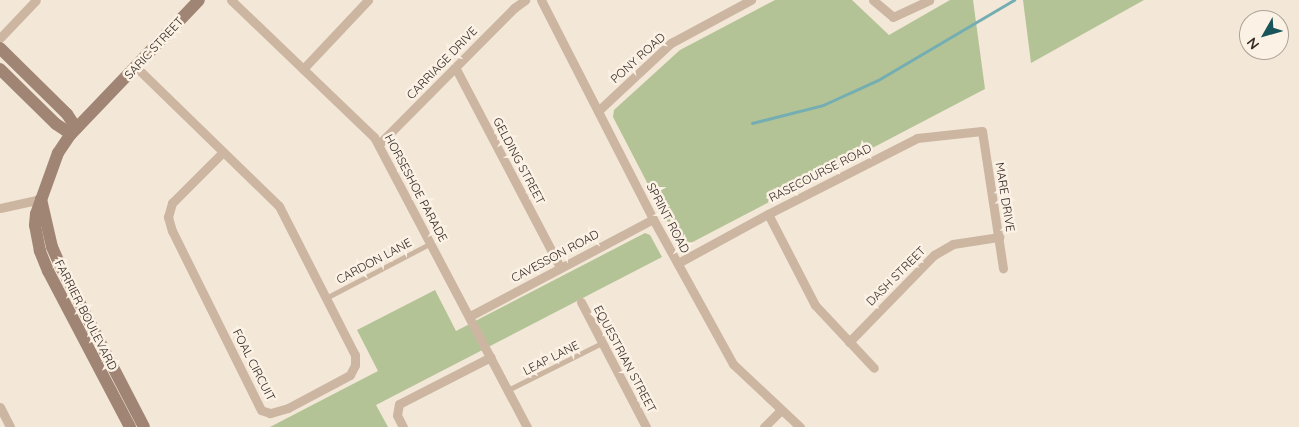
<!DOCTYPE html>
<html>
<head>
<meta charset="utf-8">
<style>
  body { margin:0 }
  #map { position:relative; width:1299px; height:427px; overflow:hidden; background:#f3e7d7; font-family:Quicksand,sans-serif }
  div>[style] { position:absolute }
  .green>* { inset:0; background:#b3c396 }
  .stream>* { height:3px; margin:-1.5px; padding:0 1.5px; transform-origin:1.5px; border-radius:1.5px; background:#74aeb2 }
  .lane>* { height:4.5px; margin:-2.25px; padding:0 2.25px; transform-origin:2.25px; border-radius:2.25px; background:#ccb6a2 }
  .street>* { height:9px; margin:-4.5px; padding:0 4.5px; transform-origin:4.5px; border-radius:4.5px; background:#ccb6a2 }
  .secondary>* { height:12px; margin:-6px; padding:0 6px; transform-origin:6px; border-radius:6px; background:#a08574 }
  span { translate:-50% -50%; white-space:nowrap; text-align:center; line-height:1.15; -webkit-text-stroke:5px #fbf1e4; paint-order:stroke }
  .street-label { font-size:12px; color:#362b25 }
  .north { position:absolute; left:1239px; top:10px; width:50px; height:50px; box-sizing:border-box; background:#fbf1e4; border:1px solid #aca298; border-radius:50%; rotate:232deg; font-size:14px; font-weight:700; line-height:20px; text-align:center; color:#362b25 }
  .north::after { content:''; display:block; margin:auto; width:18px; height:22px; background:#18555b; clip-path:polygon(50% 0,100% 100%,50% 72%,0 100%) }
</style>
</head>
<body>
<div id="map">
  <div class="green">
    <i style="clip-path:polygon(775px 0,852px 0,889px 35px,950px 0,973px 0,985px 89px,685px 246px,679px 244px,613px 117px,614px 110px,680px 50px)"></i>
    <i style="clip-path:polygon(1023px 0,1144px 0,1031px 63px)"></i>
    <i style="clip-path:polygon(645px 233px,650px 235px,662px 257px,376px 405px,388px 427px,270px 427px,378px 371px,357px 330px,435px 290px,456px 331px)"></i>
  </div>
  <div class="stream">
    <i style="left:752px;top:123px;width:73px;rotate:-14.2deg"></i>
    <i style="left:823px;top:105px;width:60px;rotate:-24.4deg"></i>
    <i style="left:878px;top:80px;width:158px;rotate:-30.5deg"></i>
  </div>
  <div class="lane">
    <i style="left:326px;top:298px;width:119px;rotate:-27.6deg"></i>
    <i style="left:508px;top:390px;width:105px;rotate:-26.6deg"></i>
  </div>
  <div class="street">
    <i style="left:231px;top:0;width:198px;rotate:43.8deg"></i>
    <i style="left:374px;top:137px;width:328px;rotate:62.2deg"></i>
    <i style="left:541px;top:0;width:246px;rotate:62.9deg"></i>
    <i style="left:653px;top:219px;width:166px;rotate:61.1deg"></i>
    <i style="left:733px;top:364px;width:92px;rotate:43.2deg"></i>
    <i style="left:873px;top:0;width:26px;rotate:40deg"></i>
    <i style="left:893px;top:17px;width:40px;rotate:-25deg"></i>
    <i style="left:0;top:38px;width:52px;rotate:-46.5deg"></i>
    <i style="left:136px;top:67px;width:199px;rotate:44.2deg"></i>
    <i style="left:279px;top:206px;width:167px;rotate:63deg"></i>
    <i style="left:355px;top:355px;width:10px;rotate:90deg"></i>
    <i style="left:355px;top:365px;width:11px;rotate:117deg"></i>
    <i style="left:350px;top:375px;width:70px;rotate:152deg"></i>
    <i style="left:288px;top:408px;width:19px;rotate:164deg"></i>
    <i style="left:270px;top:413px;width:9px;rotate:-162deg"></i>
    <i style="left:261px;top:410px;width:200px;rotate:-116.4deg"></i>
    <i style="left:172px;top:231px;width:15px;rotate:-106deg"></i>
    <i style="left:168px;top:217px;width:15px;rotate:-74deg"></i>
    <i style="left:172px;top:203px;width:72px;rotate:-45deg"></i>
    <i style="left:455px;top:67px;width:226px;rotate:62.3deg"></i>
    <i style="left:303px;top:69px;width:95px;rotate:-46.7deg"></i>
    <i style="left:598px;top:111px;width:100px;rotate:-43deg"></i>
    <i style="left:671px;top:43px;width:91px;rotate:-28.3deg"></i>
    <i style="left:379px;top:144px;width:192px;rotate:-45.2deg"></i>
    <i style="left:514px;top:8px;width:14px;rotate:-36deg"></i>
    <i style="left:0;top:208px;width:42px;rotate:-12.4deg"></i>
    <i style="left:768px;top:214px;width:102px;rotate:62.7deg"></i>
    <i style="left:815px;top:305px;width:86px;rotate:46.9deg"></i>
    <i style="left:678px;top:263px;width:102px;rotate:-28.6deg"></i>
    <i style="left:768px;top:214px;width:167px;rotate:-27deg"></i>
    <i style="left:917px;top:138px;width:65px;rotate:-6.1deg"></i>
    <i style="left:982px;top:131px;width:139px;rotate:81.3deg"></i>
    <i style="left:581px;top:302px;width:141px;rotate:62.5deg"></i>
    <i style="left:470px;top:316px;width:207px;rotate:-27.9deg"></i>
    <i style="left:849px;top:342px;width:122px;rotate:-45.7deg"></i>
    <i style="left:934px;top:255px;width:22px;rotate:-30deg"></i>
    <i style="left:953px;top:244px;width:47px;rotate:-8.7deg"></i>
    <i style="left:0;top:407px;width:22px;rotate:63deg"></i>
    <i style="left:403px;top:427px;width:13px;rotate:-117deg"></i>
    <i style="left:397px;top:415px;width:11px;rotate:-80deg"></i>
    <i style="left:399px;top:404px;width:103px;rotate:-27.1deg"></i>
    <i style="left:764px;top:427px;width:24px;rotate:-45deg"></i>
  </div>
  <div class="secondary">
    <i style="left:0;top:48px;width:94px;rotate:44.6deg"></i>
    <i style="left:67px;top:114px;width:17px;rotate:57deg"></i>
    <i style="left:0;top:69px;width:78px;rotate:44.5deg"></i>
    <i style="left:56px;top:124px;width:18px;rotate:34deg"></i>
    <i style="left:41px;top:199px;width:49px;rotate:77.1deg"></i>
    <i style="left:52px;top:247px;width:20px;rotate:66deg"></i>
    <i style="left:60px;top:265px;width:182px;rotate:62.6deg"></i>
    <i style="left:130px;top:427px;width:176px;rotate:-117.7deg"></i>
    <i style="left:48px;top:271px;width:22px;rotate:-112deg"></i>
    <i style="left:40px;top:251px;width:26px;rotate:-101deg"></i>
    <i style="left:35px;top:225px;width:11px;rotate:-85deg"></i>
    <i style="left:36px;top:214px;width:65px;rotate:-70.2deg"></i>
    <i style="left:58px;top:153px;width:23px;rotate:-56deg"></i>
    <i style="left:71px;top:134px;width:185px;rotate:-46.3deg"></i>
  </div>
  <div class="street-label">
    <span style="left:154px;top:48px;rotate:-47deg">SARIC STREET</span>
    <span style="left:638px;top:58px;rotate:-42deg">PONY ROAD</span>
    <span style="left:442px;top:63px;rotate:-46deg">CARRIAGE DRIVE</span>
    <span style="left:519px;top:161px;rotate:62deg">GELDING STREET</span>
    <span style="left:820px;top:173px;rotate:-27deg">RASECOURSE ROAD</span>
    <span style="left:416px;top:188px;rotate:62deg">HORSESHOE PARADE</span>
    <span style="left:1005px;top:197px;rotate:81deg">MARE DRIVE</span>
    <span style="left:668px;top:218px;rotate:62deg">SPRINT ROAD</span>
    <span style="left:555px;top:256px;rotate:-28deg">CAVESSON ROAD</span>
    <span style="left:374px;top:261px;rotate:-28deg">CARDON LANE</span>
    <span style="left:896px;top:276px;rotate:-45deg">DASH STREET</span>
    <span style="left:86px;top:315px;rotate:63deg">FARRIER BOULEVARD</span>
    <span style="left:551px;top:358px;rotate:-27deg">LEAP LANE</span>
    <span style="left:625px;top:359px;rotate:62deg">EQUESTRIAN STREET</span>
    <span style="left:254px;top:365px;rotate:63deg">FOAL CIRCUIT</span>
  </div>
  <div class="north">N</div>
</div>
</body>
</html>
